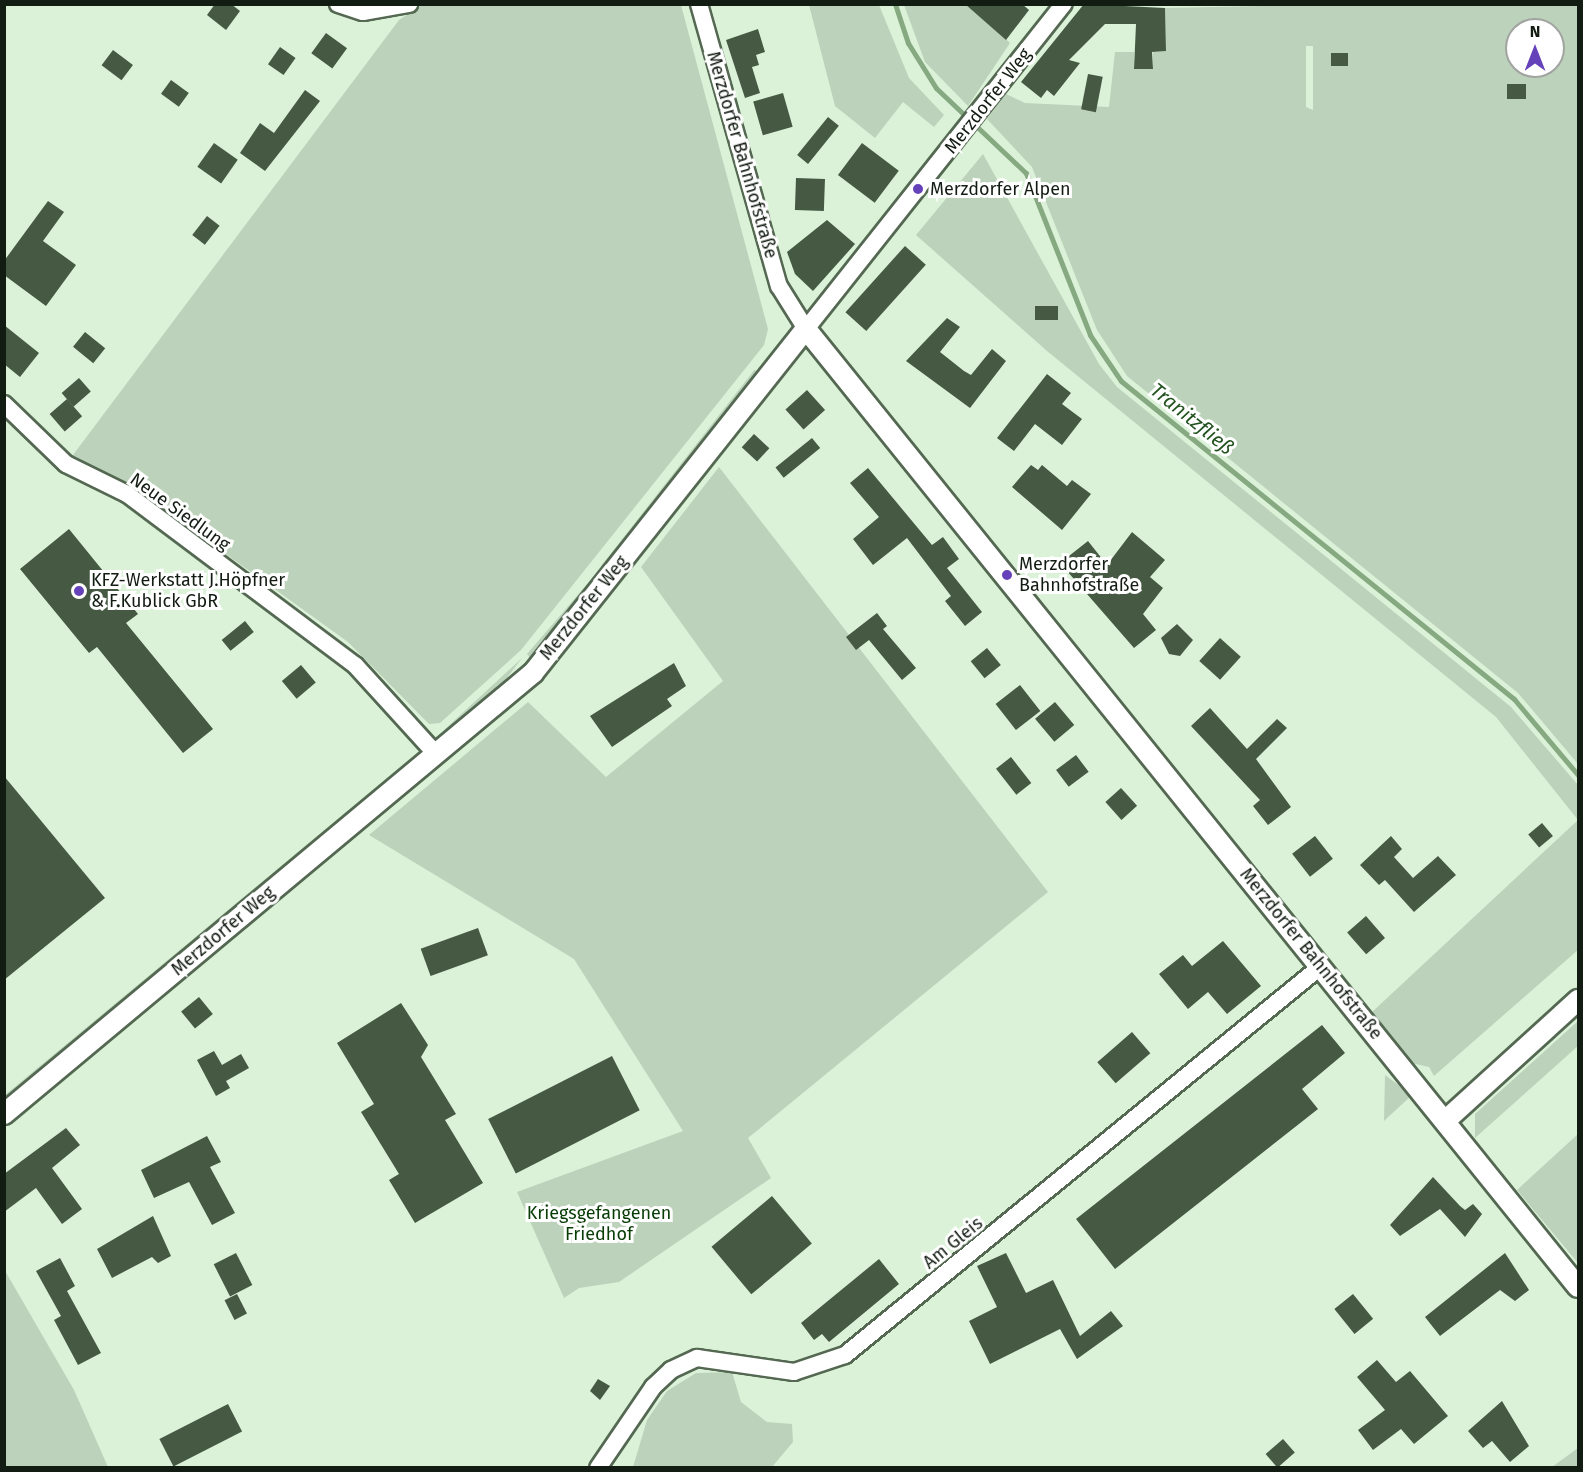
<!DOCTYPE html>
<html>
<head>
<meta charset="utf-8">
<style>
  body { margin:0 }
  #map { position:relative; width:1583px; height:1472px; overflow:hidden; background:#dbf2d8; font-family:"Fira Sans",sans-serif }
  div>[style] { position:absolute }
  .green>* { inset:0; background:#bcd2ba; transform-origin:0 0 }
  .stream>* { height:5px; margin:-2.5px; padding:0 2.5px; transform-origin:2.5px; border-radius:2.5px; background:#86a982 }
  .building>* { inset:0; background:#455943; transform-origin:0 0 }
  .roads { filter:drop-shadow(2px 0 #546852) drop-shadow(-2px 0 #546852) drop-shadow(0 2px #546852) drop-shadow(0 -2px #546852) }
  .minor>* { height:16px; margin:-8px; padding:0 8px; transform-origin:8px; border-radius:8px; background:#fff }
  .tertiary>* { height:20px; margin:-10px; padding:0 10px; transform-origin:10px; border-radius:10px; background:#fff }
  .dots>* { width:16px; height:16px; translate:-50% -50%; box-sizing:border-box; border:3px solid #fff; border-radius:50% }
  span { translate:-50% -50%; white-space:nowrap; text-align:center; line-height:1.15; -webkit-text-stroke:6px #fff; paint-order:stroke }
  .street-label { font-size:18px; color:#131c13 }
  .poi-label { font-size:18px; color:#131c13 }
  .left { translate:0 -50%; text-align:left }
  .park-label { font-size:18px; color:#073c05 }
  .water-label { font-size:20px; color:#22531f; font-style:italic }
  .frame { position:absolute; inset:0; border:6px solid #131c13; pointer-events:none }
  .north { position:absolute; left:1505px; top:18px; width:60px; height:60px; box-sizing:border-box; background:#fff; border:2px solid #a1a4a1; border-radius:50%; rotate:0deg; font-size:16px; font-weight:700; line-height:24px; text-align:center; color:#131c13 }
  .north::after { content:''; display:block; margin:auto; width:21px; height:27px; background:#6642ba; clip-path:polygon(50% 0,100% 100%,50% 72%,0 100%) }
</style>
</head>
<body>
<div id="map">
  <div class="green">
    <i style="clip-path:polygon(evenodd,1357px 4px,1578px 5px,1578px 764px,1518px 693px,1127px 376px,1097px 330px,1032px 167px,987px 119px,1006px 94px,1025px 103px,1109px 107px,1115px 52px,1134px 52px,1134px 69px,1153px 69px,1153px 52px,1166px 51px,1165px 8px,1357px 4px,1517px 30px,1553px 30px,1553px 66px,1517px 66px,1517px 30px,1357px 4px,1306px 46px,1313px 46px,1313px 110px,1306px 107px,1306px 46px)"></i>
    <i style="clip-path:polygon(422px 5px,681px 5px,768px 329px,764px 345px,521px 650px,440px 723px,429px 724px,348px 642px,133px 487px,70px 459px,399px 20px)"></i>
    <i style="clip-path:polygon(809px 5px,879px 5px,909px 78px,944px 115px,934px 127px,903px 102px,875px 138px,835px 106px)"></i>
    <i style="clip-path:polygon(904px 5px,968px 5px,1010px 43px,968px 106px,925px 62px)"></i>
    <i style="clip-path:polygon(983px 154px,1099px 364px,1117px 387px,1511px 707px,1578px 785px,1578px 950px,1434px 1076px,1429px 1067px,1411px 1063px,1371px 1013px,1578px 820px,1496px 717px,1047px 351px,916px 235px)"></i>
    <i style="left:760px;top:374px;width:249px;height:7px;rotate:128deg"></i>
    <i style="clip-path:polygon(719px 467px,1048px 892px,748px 1138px,771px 1178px,619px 1282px,579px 1288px,564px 1298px,517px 1192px,683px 1131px,574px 959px,369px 835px,528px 702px,606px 777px,723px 681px,641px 567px)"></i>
    <i style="clip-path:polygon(595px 575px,597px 577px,531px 659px,527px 654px)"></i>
    <i style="clip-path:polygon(522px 658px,503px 683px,471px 711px,474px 714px,444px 730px)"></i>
    <i style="clip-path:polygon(374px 789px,379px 794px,38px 1070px,38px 1076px,5px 1105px,5px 1095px)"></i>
    <i style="clip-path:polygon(1578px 1021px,1578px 1046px,1475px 1138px,1475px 1114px)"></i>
    <i style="clip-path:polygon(1385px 1075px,1412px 1095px,1384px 1121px)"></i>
    <i style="clip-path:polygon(1578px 1134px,1578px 1263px,1517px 1190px)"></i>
    <i style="clip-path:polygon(4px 1269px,74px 1390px,108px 1467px,5px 1467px)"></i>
    <i style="clip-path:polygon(732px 1372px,741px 1402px,767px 1422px,792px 1424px,793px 1442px,772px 1467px,633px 1467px,647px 1420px,667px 1391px,696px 1373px)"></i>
    <i style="clip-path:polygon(1578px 1448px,1578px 1467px,1552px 1467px)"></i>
  </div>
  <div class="stream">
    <i style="left:895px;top:4px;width:41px;rotate:71.6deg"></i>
    <i style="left:908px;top:43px;width:53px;rotate:58.1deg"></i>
    <i style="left:936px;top:88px;width:124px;rotate:43.4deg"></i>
    <i style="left:1026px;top:173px;width:174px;rotate:68.4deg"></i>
    <i style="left:1090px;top:335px;width:55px;rotate:56deg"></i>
    <i style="left:1121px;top:381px;width:506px;rotate:38.98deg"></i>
    <i style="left:1514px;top:699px;width:99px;rotate:49.9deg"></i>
  </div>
  <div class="building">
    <i style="clip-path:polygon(215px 4px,231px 4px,240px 11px,226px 30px,207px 15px)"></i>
    <i style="clip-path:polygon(965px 4px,1022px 4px,1029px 10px,1006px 40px)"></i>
    <i style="clip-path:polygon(1084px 4px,1165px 8px,1166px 51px,1152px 52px,1153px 69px,1134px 69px,1136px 24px,1105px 24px,1069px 60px,1080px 63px,1054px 96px,1047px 90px,1041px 98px,1021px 82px)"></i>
    <i style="clip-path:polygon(758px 29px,765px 52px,756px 55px,759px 65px,752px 67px,760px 93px,745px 98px,726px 40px)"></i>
    <i style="left:326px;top:33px;width:26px;height:25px;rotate:36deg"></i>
    <i style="left:280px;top:47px;width:19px;height:21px;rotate:35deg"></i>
    <i style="left:113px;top:50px;width:25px;height:19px;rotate:37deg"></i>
    <i style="left:1331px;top:53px;width:17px;height:13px"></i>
    <i style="left:1088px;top:74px;width:15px;height:36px;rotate:11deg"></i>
    <i style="left:171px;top:80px;width:22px;height:17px;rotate:36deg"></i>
    <i style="left:1507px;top:84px;width:19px;height:15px"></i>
    <i style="clip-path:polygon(305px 90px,320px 101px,265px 171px,240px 153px,260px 123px,274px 133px)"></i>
    <i style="left:783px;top:93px;width:35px;height:31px;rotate:74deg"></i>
    <i style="left:828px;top:117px;width:14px;height:49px;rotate:39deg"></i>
    <i style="left:214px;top:143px;width:29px;height:29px;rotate:35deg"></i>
    <i style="left:862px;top:143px;width:46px;height:40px;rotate:37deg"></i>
    <i style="left:796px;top:178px;width:29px;height:32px;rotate:2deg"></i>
    <i style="clip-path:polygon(48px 201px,64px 212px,43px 241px,76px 265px,46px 306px,4px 275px,4px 261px)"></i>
    <i style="left:207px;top:216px;width:16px;height:24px;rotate:38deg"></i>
    <i style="clip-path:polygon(827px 220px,855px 244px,813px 291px,795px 274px,787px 252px)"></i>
    <i style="left:905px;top:246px;width:28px;height:89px;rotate:42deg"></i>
    <i style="left:1058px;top:306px;width:14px;height:23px;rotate:90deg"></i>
    <i style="clip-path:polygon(947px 318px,960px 327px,940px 352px,964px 371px,971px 375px,992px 349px,1006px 361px,970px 408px,906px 361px)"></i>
    <i style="clip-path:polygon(4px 325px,39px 353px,20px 377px,4px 364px)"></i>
    <i style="left:85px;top:332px;width:26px;height:19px;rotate:39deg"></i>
    <i style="clip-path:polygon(1047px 374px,1071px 393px,1062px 404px,1082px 419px,1062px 445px,1035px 424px,1014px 451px,997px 438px)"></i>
    <i style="left:79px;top:378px;width:18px;height:23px;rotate:49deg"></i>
    <i style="left:807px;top:390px;width:27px;height:29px;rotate:48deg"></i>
    <i style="left:67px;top:399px;width:23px;height:23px;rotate:49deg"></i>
    <i style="left:754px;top:434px;width:21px;height:18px;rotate:43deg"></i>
    <i style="left:812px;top:438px;width:13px;height:47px;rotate:51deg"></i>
    <i style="clip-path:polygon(1031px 465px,1038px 470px,1042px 465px,1067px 486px,1072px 480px,1091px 494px,1062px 530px,1012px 487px)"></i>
    <i style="clip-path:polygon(868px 468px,932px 545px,943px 537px,959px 559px,947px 568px,982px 612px,965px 626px,945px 601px,951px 596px,907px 538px,873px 565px,853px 539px,879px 517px,850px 483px)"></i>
    <i style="clip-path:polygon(69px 529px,138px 614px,126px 623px,213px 729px,183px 753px,97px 647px,89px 653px,20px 569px)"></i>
    <i style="clip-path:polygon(1132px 532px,1165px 560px,1150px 577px,1163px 588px,1143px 614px,1156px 630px,1134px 648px,1060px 563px,1088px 541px,1107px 565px)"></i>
    <i style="clip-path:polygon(877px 613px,887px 626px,883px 629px,916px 668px,902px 680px,869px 640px,856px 650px,846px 637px)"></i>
    <i style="left:245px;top:621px;width:14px;height:30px;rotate:51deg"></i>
    <i style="clip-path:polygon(1177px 624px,1193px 640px,1180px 656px,1169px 654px,1161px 638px)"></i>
    <i style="left:1220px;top:638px;width:28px;height:31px;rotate:42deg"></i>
    <i style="left:987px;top:648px;width:22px;height:21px;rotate:51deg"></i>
    <i style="clip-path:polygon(674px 663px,686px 686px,667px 699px,672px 706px,612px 747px,590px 716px)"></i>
    <i style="left:301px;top:665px;width:23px;height:25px;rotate:50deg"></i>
    <i style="left:1020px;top:685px;width:33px;height:31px;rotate:52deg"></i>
    <i style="left:1055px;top:702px;width:30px;height:26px;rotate:50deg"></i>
    <i style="clip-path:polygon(1210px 708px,1247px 749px,1277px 719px,1287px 728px,1256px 759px,1291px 807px,1268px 825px,1253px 806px,1260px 800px,1191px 726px)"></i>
    <i style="left:1076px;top:755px;width:21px;height:25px;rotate:53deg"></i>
    <i style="left:1011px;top:757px;width:33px;height:19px;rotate:52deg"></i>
    <i style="clip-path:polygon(4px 776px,105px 898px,4px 980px)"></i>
    <i style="left:1121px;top:788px;width:24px;height:21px;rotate:48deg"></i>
    <i style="left:1542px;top:823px;width:17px;height:18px;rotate:50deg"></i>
    <i style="left:1315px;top:836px;width:29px;height:29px;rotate:52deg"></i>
    <i style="clip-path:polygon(1391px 836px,1402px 849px,1394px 857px,1413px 878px,1438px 856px,1456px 875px,1414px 912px,1385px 880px,1379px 885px,1360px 865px)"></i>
    <i style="left:1366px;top:916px;width:29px;height:25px;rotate:49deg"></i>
    <i style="left:478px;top:928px;width:29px;height:61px;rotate:70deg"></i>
    <i style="clip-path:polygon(1223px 941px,1261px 986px,1227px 1014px,1208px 992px,1188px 1009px,1159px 974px,1183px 955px,1192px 966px)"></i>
    <i style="left:199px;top:997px;width:22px;height:23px;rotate:51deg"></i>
    <i style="clip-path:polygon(401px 1003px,428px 1045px,421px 1057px,456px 1114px,445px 1120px,483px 1183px,415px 1223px,389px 1180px,399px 1174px,361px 1112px,374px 1104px,337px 1043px)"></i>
    <i style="clip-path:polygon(1322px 1025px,1345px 1053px,1302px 1089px,1318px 1109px,1115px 1269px,1076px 1219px)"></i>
    <i style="left:1132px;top:1032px;width:28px;height:46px;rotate:49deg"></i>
    <i style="clip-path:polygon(214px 1051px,222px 1065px,241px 1054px,249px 1068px,226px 1081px,230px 1088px,216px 1096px,197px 1060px)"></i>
    <i style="left:612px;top:1056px;width:61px;height:139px;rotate:63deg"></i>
    <i style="clip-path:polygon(66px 1128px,80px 1145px,52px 1168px,82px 1209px,62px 1224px,36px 1188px,4px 1212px,4px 1174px)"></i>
    <i style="clip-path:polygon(207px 1136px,221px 1162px,210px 1167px,235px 1213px,212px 1225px,189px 1182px,154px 1198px,141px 1170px)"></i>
    <i style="clip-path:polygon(1433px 1177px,1460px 1206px,1465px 1210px,1473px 1204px,1482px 1214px,1465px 1237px,1440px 1209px,1400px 1236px,1390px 1225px)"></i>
    <i style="left:772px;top:1196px;width:62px;height:79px;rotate:50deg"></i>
    <i style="clip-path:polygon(153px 1216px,171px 1256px,158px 1263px,152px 1257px,112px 1278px,97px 1249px)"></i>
    <i style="left:236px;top:1253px;width:36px;height:25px;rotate:63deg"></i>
    <i style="clip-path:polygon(1006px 1253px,1026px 1293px,1053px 1280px,1080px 1336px,1111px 1311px,1123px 1326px,1077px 1359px,1060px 1329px,990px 1364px,969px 1321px,997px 1307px,977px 1266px)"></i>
    <i style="clip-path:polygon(1505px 1253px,1529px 1290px,1515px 1301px,1500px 1290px,1440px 1336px,1425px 1317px)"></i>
    <i style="clip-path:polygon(60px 1258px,75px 1286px,67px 1291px,101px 1353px,78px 1365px,54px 1320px,61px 1316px,36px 1271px)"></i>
    <i style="clip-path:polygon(879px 1259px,899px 1284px,829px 1342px,822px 1334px,814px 1340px,801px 1323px)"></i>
    <i style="left:237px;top:1294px;width:22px;height:14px;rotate:63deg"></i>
    <i style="left:1353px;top:1294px;width:32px;height:24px;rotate:51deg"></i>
    <i style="clip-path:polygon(1377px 1360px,1396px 1382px,1410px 1371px,1448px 1416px,1414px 1444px,1401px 1429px,1373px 1450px,1358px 1430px,1385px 1410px,1357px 1377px)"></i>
    <i style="clip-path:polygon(598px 1379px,610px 1386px,600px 1400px,590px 1391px)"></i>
    <i style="clip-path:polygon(1502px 1401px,1529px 1446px,1510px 1462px,1492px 1441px,1483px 1448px,1468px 1431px)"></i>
    <i style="left:228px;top:1404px;width:31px;height:77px;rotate:63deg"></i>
    <i style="left:1283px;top:1439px;width:18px;height:23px;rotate:49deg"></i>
  </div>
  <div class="roads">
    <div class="minor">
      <i style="left:338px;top:4px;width:26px;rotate:18deg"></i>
      <i style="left:363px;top:12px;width:47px;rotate:-9.9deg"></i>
      <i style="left:699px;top:4px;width:293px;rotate:74.2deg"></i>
      <i style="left:779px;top:286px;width:51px;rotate:57.9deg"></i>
      <i style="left:806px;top:329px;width:415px;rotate:-51.6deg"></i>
      <i style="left:4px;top:404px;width:86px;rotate:44.1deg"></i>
      <i style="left:66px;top:464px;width:68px;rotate:26.2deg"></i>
      <i style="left:127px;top:494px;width:285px;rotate:36.9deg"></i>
      <i style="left:355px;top:665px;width:120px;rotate:47.7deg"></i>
      <i style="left:598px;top:1468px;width:98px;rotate:-55.8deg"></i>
      <i style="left:653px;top:1387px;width:25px;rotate:-43deg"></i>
      <i style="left:671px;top:1370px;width:29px;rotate:-25deg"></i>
      <i style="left:697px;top:1358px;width:98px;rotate:8.2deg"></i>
      <i style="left:794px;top:1372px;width:54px;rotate:-18.4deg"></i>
      <i style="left:845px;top:1355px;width:613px;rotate:-39.24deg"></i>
    </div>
    <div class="tertiary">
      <i style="left:4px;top:1114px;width:689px;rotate:-39.82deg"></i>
      <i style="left:533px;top:673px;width:439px;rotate:-51.6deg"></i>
      <i style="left:806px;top:329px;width:1230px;rotate:51.14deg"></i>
      <i style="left:1445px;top:1121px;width:180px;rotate:-42.3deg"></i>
    </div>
  </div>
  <div class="dots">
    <i style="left:918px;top:189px;background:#6642ba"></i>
    <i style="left:1007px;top:575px;background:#6642ba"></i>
    <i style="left:79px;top:591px;background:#6642ba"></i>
  </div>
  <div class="street-label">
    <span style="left:988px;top:101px;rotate:-52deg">Merzdorfer Weg</span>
    <span style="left:742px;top:155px;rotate:74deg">Merzdorfer Bahnhofstraße</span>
    <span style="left:180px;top:512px;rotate:36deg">Neue Siedlung</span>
    <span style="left:584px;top:608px;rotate:-51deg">Merzdorfer Weg</span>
    <span style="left:223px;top:931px;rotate:-40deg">Merzdorfer Weg</span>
    <span style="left:1311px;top:954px;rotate:51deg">Merzdorfer Bahnhofstraße</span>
    <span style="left:953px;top:1243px;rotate:-39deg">Am Gleis</span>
  </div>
  <div class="poi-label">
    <span class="left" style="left:930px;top:189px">Merzdorfer Alpen</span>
    <span class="left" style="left:1019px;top:575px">Merzdorfer<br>Bahnhofstraße</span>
    <span class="left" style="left:91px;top:591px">KFZ-Werkstatt J.Höpfner<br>&amp; F.Kublick GbR</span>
  </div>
  <div class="park-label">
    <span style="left:599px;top:1224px">Kriegsgefangenen<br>Friedhof</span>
  </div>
  <div class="water-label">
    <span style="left:1192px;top:419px;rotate:39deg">Tranitzfließ</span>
  </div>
  <div class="frame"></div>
  <div class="north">N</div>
</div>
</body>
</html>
